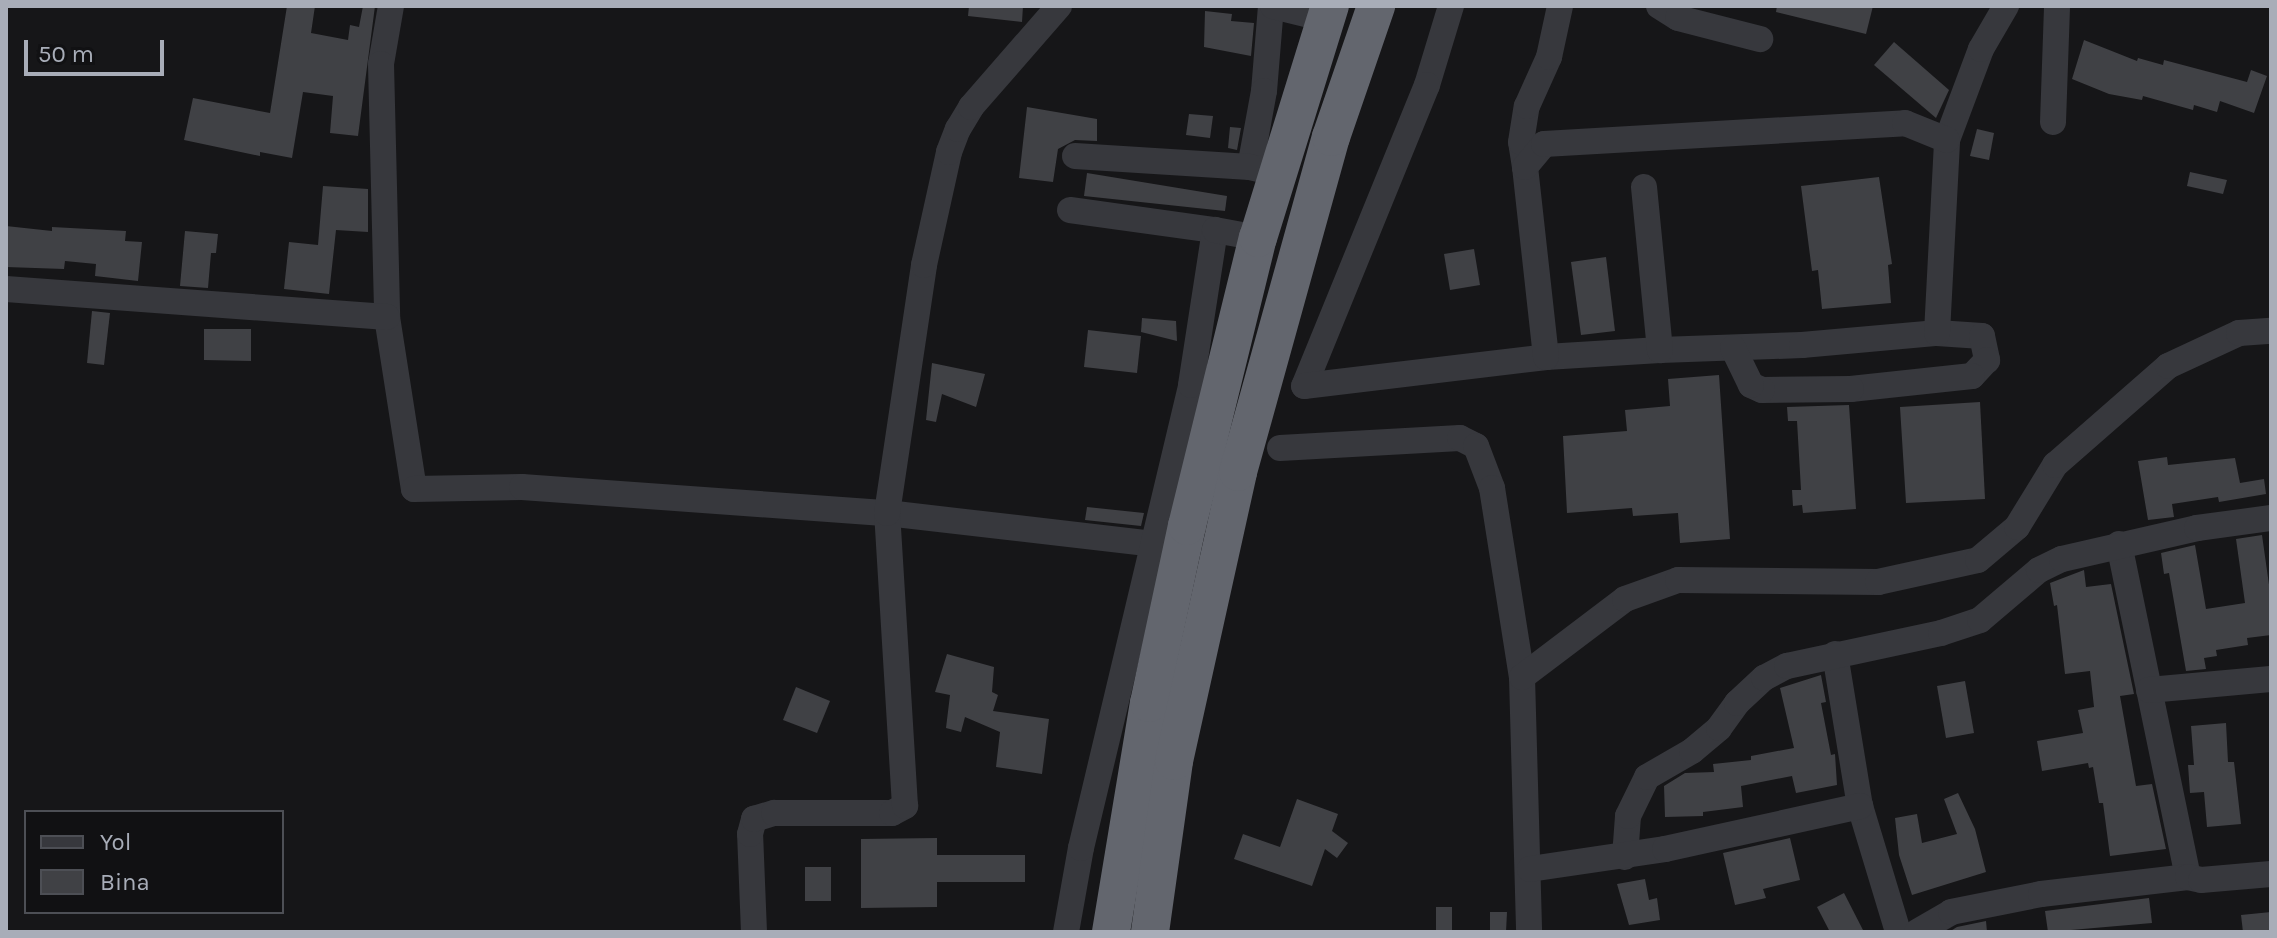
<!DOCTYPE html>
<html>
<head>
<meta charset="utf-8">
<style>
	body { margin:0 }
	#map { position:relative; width:2277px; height:938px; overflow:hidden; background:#161618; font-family:Karla,sans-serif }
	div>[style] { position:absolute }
	.building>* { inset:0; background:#404145 }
	.minor>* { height:26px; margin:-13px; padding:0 13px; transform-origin:13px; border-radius:13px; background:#37383d }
	.highway>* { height:38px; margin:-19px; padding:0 19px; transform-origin:19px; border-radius:19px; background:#63666e }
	span { translate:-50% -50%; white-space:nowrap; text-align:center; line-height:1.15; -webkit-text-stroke:6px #111113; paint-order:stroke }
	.frame { position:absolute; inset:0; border:8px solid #a8adb8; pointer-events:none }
	.legend { position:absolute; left:24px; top:810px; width:260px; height:104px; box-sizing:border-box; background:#111113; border:2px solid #4d4f55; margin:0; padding:10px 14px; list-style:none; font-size:24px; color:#a8adb8 }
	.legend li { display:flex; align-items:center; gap:16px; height:40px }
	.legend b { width:40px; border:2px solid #4d4f55 }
	.scale { position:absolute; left:24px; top:40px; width:140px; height:36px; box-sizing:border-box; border:4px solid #a8adb8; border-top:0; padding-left:10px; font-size:24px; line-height:28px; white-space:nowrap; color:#a8adb8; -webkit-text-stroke:6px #111113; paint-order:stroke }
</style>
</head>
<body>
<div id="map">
	<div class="building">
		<div style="clip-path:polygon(287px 6px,315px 6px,311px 33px,348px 40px,350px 25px,359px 27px,363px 6px,375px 6px,358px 136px,330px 133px,333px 96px,303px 92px,292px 158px,260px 152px,260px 156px,184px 140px,193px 98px,270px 113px)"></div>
		<div style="clip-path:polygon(969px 6px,1023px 6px,1022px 22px,968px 16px)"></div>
		<div style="clip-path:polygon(1777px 6px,1873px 6px,1866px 34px,1776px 12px)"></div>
		<div style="clip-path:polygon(1205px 11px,1232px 14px,1231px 21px,1254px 23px,1251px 56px,1204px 47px)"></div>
		<div style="clip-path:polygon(2084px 40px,2137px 61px,2138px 58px,2163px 65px,2164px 60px,2247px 82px,2251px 70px,2267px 76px,2254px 113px,2220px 101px,2217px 112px,2194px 105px,2193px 110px,2143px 96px,2142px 100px,2109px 94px,2072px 79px)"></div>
		<div style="clip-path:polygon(1894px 42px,1949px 90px,1936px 118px,1874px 65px)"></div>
		<div style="clip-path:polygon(1027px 107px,1097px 119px,1097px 141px,1075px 140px,1058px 149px,1053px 182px,1019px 178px)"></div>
		<div style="clip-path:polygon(1189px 114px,1213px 116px,1210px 138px,1186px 135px)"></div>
		<div style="clip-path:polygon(1230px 127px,1241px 128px,1237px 150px,1228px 148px)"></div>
		<div style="clip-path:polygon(1977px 129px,1994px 133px,1989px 160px,1970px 156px)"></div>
		<div style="clip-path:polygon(2190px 172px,2227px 180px,2223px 194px,2187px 186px)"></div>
		<div style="clip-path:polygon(1087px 173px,1227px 196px,1225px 211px,1084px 196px)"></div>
		<div style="clip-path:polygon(1879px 177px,1892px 264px,1888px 265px,1891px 303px,1822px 309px,1818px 270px,1812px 271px,1801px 186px)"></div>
		<div style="clip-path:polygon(323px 186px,368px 189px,368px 232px,336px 230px,329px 294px,284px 289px,289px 242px,318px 245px)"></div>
		<div style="clip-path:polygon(6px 226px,52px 231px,52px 227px,126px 231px,125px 241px,142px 242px,138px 281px,95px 276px,96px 264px,65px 261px,64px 269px,6px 267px)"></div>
		<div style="clip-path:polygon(185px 231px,218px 234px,216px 253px,211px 253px,208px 288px,180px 286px)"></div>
		<div style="clip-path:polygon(1474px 249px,1480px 285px,1450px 290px,1444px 254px)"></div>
		<div style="clip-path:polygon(1606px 257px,1615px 331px,1581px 335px,1571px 262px)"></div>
		<div style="clip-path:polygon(92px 311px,110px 313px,104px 365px,87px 363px)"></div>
		<div style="clip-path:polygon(1142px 318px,1176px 321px,1177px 341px,1141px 332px)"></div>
		<div style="clip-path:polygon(204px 329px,251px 329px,251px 361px,204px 360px)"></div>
		<div style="clip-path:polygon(1088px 330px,1141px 336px,1137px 373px,1084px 367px)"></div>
		<div style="clip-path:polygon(932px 363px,985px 374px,976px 407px,942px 394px,936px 422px,926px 420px)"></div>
		<div style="clip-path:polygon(1719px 375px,1730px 539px,1680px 543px,1678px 513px,1633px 516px,1632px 508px,1567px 513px,1563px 436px,1627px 431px,1625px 410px,1670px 406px,1668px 379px)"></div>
		<div style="clip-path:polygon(1980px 402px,1985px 499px,1906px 503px,1900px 407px)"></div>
		<div style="clip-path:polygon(1849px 405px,1856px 509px,1803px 513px,1802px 505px,1793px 506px,1792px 490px,1801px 490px,1797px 421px,1788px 421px,1787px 407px)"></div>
		<div style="clip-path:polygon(2167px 457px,2168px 465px,2235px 458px,2240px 483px,2264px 479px,2266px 494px,2219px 502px,2218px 497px,2172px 504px,2174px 517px,2148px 520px,2138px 461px)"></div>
		<div style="clip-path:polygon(1087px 507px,1144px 513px,1141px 526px,1085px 520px)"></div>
		<div style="clip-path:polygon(2262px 535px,2271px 599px,2271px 635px,2247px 638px,2248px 645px,2216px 650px,2217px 656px,2204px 658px,2206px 669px,2186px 671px,2169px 573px,2164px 574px,2161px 553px,2195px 545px,2206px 609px,2245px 603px,2236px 539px)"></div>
		<div style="clip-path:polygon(2084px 570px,2086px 587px,2111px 584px,2134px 694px,2120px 696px,2136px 786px,2152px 784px,2166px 849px,2110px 856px,2103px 803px,2099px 803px,2093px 767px,2089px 768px,2088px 763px,2042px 771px,2037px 741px,2083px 733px,2078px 710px,2094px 707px,2090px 671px,2065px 674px,2057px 605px,2054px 606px,2050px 583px)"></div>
		<div style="clip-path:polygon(947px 654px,994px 667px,992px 692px,998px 695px,993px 711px,1049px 719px,1042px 774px,996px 767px,1000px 732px,965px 717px,961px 732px,946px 728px,950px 695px,935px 692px)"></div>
		<div style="clip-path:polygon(1821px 675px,1826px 702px,1821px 703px,1831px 755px,1835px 754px,1837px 785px,1796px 793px,1792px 776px,1741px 786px,1743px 807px,1703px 812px,1703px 816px,1665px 817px,1664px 786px,1685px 773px,1714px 772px,1713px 764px,1751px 760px,1751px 756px,1794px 748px,1780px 688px)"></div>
		<div style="clip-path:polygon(1965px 681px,1974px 733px,1946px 738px,1937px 686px)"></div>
		<div style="clip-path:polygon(796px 687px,830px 701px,817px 733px,783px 720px)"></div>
		<div style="clip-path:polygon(2226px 723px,2228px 762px,2234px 762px,2241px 824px,2207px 827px,2204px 792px,2190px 793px,2188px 765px,2194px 765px,2191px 726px)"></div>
		<div style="clip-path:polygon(1958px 793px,1975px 829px,1986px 872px,1912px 895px,1899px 855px,1895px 818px,1917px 814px,1922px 843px,1957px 834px,1944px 799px)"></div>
		<div style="clip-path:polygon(1297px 799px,1338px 814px,1332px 831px,1348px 843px,1337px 858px,1325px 849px,1312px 886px,1234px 859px,1243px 834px,1280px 847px)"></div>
		<div style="clip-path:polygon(937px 838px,937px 855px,1025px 855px,1025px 882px,937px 882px,937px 907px,861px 908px,861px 839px)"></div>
		<div style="clip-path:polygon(1790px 838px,1800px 880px,1763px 889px,1766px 898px,1735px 905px,1723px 853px)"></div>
		<div style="clip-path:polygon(805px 867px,831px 867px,831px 901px,805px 901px)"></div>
		<div style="clip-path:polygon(1645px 879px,1649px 900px,1657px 898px,1660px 920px,1629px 925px,1617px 884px)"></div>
		<div style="clip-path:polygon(1844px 893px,1864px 932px,1830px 932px,1817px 907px)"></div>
		<div style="clip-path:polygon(2149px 898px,2152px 923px,2048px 932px,2045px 911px)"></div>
		<div style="clip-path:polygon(1436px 907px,1452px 907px,1452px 932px,1436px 932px)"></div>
		<div style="clip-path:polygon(1490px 912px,1507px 912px,1506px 932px,1490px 932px)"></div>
		<div style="clip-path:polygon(2271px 912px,2271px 932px,2243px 932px,2241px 915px)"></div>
		<div style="clip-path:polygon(1986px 921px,1987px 932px,1949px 932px,1957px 927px)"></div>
	</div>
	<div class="minor">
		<div style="left:391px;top:6px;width:59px;rotate:99.8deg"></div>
		<div style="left:381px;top:64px;width:253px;rotate:88.6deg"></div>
		<div style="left:387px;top:317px;width:174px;rotate:81.1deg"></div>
		<div style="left:414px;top:489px;width:108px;rotate:-1.1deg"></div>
		<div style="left:522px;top:487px;width:366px;rotate:4.1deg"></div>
		<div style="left:887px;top:513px;width:268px;rotate:6.6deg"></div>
		<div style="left:1271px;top:6px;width:85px;rotate:94.7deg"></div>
		<div style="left:1264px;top:91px;width:77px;rotate:100.4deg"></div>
		<div style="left:1250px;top:167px;width:28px;rotate:13deg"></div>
		<div style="left:1273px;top:6px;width:55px;rotate:13.8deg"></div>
		<div style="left:1451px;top:6px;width:83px;rotate:106.9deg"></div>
		<div style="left:1427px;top:85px;width:325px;rotate:112.2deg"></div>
		<div style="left:1304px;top:386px;width:244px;rotate:-6.8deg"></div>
		<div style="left:1546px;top:357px;width:114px;rotate:-3.5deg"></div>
		<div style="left:1660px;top:350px;width:142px;rotate:-2deg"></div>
		<div style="left:1802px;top:345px;width:136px;rotate:-5.1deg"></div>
		<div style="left:1937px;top:333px;width:45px;rotate:3.8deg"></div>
		<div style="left:1982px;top:336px;width:25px;rotate:78deg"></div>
		<div style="left:1987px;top:360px;width:22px;rotate:133deg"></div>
		<div style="left:1972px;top:376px;width:122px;rotate:173.9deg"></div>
		<div style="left:1851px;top:389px;width:89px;rotate:179.4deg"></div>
		<div style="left:1762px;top:390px;width:12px;rotate:-156deg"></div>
		<div style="left:1751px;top:385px;width:41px;rotate:-115.9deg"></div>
		<div style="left:1659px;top:6px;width:22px;rotate:32deg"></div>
		<div style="left:1678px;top:18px;width:85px;rotate:14.4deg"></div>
		<div style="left:2053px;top:122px;width:116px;rotate:-88deg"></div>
		<div style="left:1075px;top:156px;width:175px;rotate:3.6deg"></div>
		<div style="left:1525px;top:167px;width:25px;rotate:-99deg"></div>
		<div style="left:1521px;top:142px;width:36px;rotate:-81deg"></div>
		<div style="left:1527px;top:106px;width:54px;rotate:-65.8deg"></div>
		<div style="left:1549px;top:57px;width:52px;rotate:-77.8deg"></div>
		<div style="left:1644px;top:187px;width:164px;rotate:84.4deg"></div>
		<div style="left:1070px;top:210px;width:146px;rotate:7.9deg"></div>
		<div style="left:6px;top:289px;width:382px;rotate:4.2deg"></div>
		<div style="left:1937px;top:333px;width:193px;rotate:-87deg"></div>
		<div style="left:1947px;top:140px;width:97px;rotate:-69.5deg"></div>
		<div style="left:1981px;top:49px;width:50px;rotate:-59.8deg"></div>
		<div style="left:1546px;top:357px;width:191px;rotate:-96.3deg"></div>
		<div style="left:1525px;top:167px;width:30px;rotate:-50deg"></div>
		<div style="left:1544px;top:144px;width:362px;rotate:-3.3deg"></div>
		<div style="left:1905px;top:123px;width:45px;rotate:22deg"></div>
		<div style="left:1280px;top:448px;width:180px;rotate:-3.2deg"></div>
		<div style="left:1460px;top:438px;width:18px;rotate:27deg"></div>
		<div style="left:1476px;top:446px;width:45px;rotate:69.1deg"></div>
		<div style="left:1492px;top:488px;width:191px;rotate:81deg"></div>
		<div style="left:1522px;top:677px;width:255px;rotate:88.4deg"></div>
		<div style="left:2119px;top:544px;width:340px;rotate:78.3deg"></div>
		<div style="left:1835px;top:654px;width:154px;rotate:80.7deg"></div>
		<div style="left:1860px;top:806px;width:132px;rotate:73.2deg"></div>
		<div style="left:1522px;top:677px;width:129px;rotate:-37.1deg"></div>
		<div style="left:1625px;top:599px;width:56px;rotate:-19.7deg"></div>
		<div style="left:1678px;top:580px;width:200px;rotate:0.6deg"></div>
		<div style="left:1878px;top:582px;width:102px;rotate:-12.4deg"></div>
		<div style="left:1978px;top:560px;width:51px;rotate:-40.2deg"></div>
		<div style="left:2017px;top:527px;width:73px;rotate:-58.5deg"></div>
		<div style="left:2055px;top:465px;width:150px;rotate:-41.2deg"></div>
		<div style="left:2168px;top:366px;width:78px;rotate:-24.9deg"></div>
		<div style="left:2239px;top:333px;width:32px;rotate:-4deg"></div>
		<div style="left:2149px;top:690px;width:122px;rotate:-5.2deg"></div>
		<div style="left:1625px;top:857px;width:41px;rotate:-85.8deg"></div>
		<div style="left:1628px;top:816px;width:43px;rotate:-64deg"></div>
		<div style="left:1647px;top:777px;width:52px;rotate:-30deg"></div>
		<div style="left:1692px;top:751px;width:35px;rotate:-40deg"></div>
		<div style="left:1719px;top:728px;width:31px;rotate:-54deg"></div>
		<div style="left:1737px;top:703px;width:37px;rotate:-43deg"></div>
		<div style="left:1764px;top:678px;width:26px;rotate:-28deg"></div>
		<div style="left:1787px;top:666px;width:157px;rotate:-12.1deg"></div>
		<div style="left:1941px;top:633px;width:41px;rotate:-18.4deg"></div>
		<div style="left:1980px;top:620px;width:77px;rotate:-40.3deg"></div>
		<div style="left:2039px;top:570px;width:25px;rotate:-26deg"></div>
		<div style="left:2062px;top:559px;width:139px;rotate:-12.9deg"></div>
		<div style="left:2197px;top:528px;width:75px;rotate:-7.7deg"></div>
		<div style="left:1530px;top:869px;width:136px;rotate:-8.4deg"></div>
		<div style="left:1665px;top:849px;width:200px;rotate:-12.4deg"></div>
		<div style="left:754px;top:932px;width:98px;rotate:-92.3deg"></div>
		<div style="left:750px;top:834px;width:16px;rotate:-75deg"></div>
		<div style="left:754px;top:819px;width:21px;rotate:-17deg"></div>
		<div style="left:774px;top:813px;width:118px"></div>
		<div style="left:892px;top:813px;width:15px;rotate:-28deg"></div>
		<div style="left:905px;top:806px;width:294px;rotate:-93.5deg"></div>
		<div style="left:887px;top:513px;width:251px;rotate:-81.5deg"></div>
		<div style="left:924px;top:265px;width:116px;rotate:-77.5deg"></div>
		<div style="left:949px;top:152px;width:25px;rotate:-69deg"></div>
		<div style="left:958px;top:129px;width:26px;rotate:-59deg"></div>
		<div style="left:971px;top:107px;width:134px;rotate:-48.9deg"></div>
		<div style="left:1066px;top:932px;width:85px;rotate:-79.9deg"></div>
		<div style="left:1081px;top:848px;width:476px;rotate:-76.6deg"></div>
		<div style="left:1191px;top:385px;width:157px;rotate:-81.2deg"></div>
		<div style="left:1215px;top:230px;width:44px;rotate:10.5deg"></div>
		<div style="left:1917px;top:932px;width:39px;rotate:-30deg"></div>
		<div style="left:1951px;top:912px;width:92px;rotate:-11.3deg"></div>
		<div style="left:2041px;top:894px;width:148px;rotate:-6.6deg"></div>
		<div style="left:2188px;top:877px;width:13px;rotate:13deg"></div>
		<div style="left:2201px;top:880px;width:70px;rotate:-4.9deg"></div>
	</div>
	<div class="highway">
		<div style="left:1111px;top:932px;width:232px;rotate:-80.6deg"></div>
		<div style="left:1149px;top:703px;width:181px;rotate:-77.9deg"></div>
		<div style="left:1187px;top:526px;width:297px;rotate:-76.2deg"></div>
		<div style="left:1258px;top:238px;width:243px;rotate:-72.8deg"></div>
		<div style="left:1150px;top:932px;width:173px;rotate:-82deg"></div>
		<div style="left:1174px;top:761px;width:296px;rotate:-77.5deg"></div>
		<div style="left:1238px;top:472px;width:348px;rotate:-74.5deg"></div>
		<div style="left:1331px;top:137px;width:139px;rotate:-71deg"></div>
	</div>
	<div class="frame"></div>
	<ul class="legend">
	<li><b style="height:10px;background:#37383d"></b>Yol</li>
	<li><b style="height:22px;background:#404145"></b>Bina</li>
	</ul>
	<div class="scale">50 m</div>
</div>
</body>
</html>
